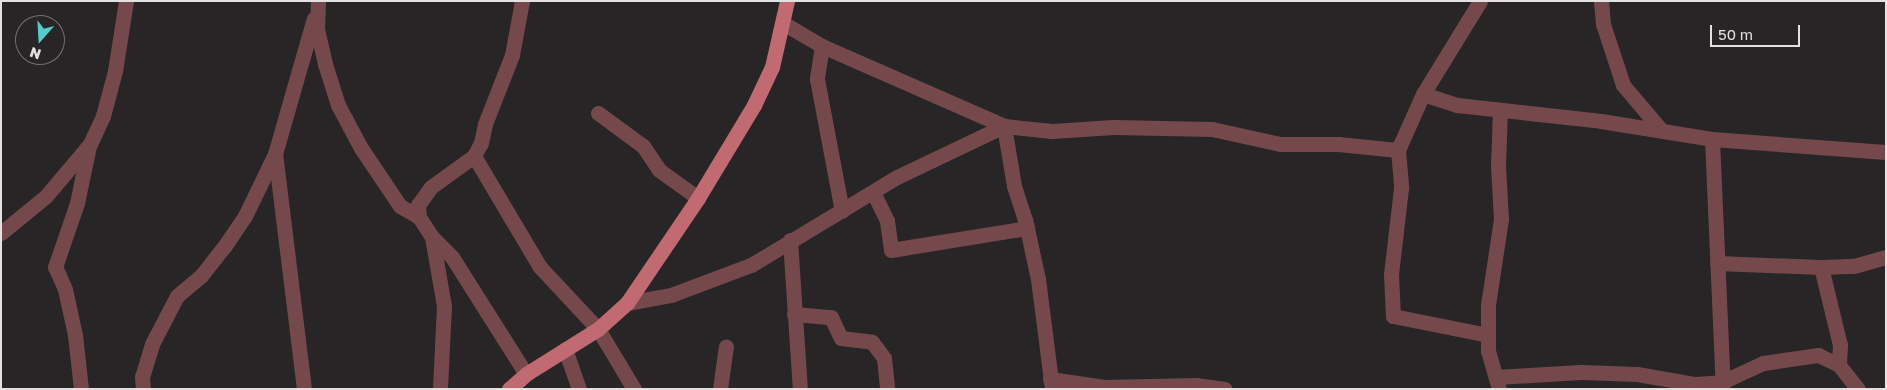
<!DOCTYPE html>
<html>
<head>
<meta charset="utf-8">
<style>
	body { margin:0 }
	#map { position:relative; width:1887px; height:390px; overflow:hidden; background:#272525; font-family:"Golos Text",sans-serif }
	div>[style] { position:absolute }
	.minor>* { height:15px; margin:-7.5px; padding:0 7.5px; transform-origin:7.5px; border-radius:7.5px; background:#75494c }
	.major>* { height:15px; margin:-7.5px; padding:0 7.5px; transform-origin:7.5px; border-radius:7.5px; background:#c26a72 }
	span { translate:-50% -50%; white-space:nowrap; text-align:center; line-height:1.15; -webkit-text-stroke:4px #272525; paint-order:stroke }
	.frame { position:absolute; inset:0; border:2px solid #e3e1e1; pointer-events:none }
	.north { position:absolute; left:15px; top:15px; width:50px; height:50px; box-sizing:border-box; background:#272525; border:1px solid #727070; border-radius:50%; rotate:199deg; font-size:14px; font-weight:700; line-height:20px; text-align:center; color:#e3e1e1 }
	.north::after { content:''; display:block; margin:auto; width:18px; height:22px; background:#52cdcd; clip-path:polygon(50% 0,100% 100%,50% 72%,0 100%) }
	.scale { position:absolute; left:1710px; top:25px; width:90px; height:22px; box-sizing:border-box; border:2px solid #e3e1e1; border-top:0; padding-left:6px; font-size:15px; line-height:18px; white-space:nowrap; color:#e3e1e1; -webkit-text-stroke:4px #272525; paint-order:stroke }
</style>
</head>
<body>
<div id="map">
	<div class="minor">
		<div style="left:318px;top:1px;width:28px;rotate:92deg"></div>
		<div style="left:317px;top:29px;width:36px;rotate:77deg"></div>
		<div style="left:325px;top:64px;width:43px;rotate:72.4deg"></div>
		<div style="left:338px;top:105px;width:49px;rotate:61.9deg"></div>
		<div style="left:361px;top:148px;width:70px;rotate:56.1deg"></div>
		<div style="left:400px;top:206px;width:22px;rotate:30deg"></div>
		<div style="left:419px;top:217px;width:24px;rotate:57deg"></div>
		<div style="left:432px;top:237px;width:28px;rotate:45deg"></div>
		<div style="left:452px;top:257px;width:138px;rotate:57.7deg"></div>
		<div style="left:1480px;top:1px;width:109px;rotate:121.5deg"></div>
		<div style="left:1423px;top:94px;width:61px;rotate:114.1deg"></div>
		<div style="left:1398px;top:150px;width:38px;rotate:85deg"></div>
		<div style="left:1401px;top:188px;width:87px;rotate:96.6deg"></div>
		<div style="left:1391px;top:274px;width:42px;rotate:87.3deg"></div>
		<div style="left:1393px;top:316px;width:97px;rotate:11.3deg"></div>
		<div style="left:1601px;top:1px;width:23px;rotate:85deg"></div>
		<div style="left:1603px;top:24px;width:64px;rotate:71.8deg"></div>
		<div style="left:1623px;top:85px;width:60px;rotate:49.7deg"></div>
		<div style="left:783px;top:23px;width:45px;rotate:30.5deg"></div>
		<div style="left:822px;top:46px;width:199px;rotate:23.7deg"></div>
		<div style="left:1004px;top:126px;width:48px;rotate:5.9deg"></div>
		<div style="left:1052px;top:131px;width:61px;rotate:-3.8deg"></div>
		<div style="left:1113px;top:127px;width:99px;rotate:1.2deg"></div>
		<div style="left:1212px;top:129px;width:70px;rotate:12.4deg"></div>
		<div style="left:1280px;top:144px;width:58px"></div>
		<div style="left:1338px;top:144px;width:60px;rotate:5.7deg"></div>
		<div style="left:822px;top:46px;width:33px;rotate:99deg"></div>
		<div style="left:817px;top:79px;width:134px;rotate:79.3deg"></div>
		<div style="left:1423px;top:94px;width:36px;rotate:18deg"></div>
		<div style="left:1457px;top:105px;width:145px;rotate:6.3deg"></div>
		<div style="left:1601px;top:121px;width:112px;rotate:9.2deg"></div>
		<div style="left:1712px;top:139px;width:174px;rotate:4.3deg"></div>
		<div style="left:598px;top:113px;width:56px;rotate:36.3deg"></div>
		<div style="left:643px;top:146px;width:29px;rotate:56deg"></div>
		<div style="left:659px;top:170px;width:48px;rotate:35.7deg"></div>
		<div style="left:1712px;top:139px;width:250px;rotate:87.5deg"></div>
		<div style="left:474px;top:156px;width:129px;rotate:59.3deg"></div>
		<div style="left:540px;top:267px;width:85px;rotate:46.9deg"></div>
		<div style="left:598px;top:329px;width:70px;rotate:59deg"></div>
		<div style="left:873px;top:192px;width:32px;rotate:64deg"></div>
		<div style="left:887px;top:221px;width:29px;rotate:82deg"></div>
		<div style="left:891px;top:250px;width:138px;rotate:-9.2deg"></div>
		<div style="left:419px;top:217px;width:12px;rotate:-95deg"></div>
		<div style="left:418px;top:205px;width:22px;rotate:-54deg"></div>
		<div style="left:431px;top:187px;width:53px;rotate:-35.8deg"></div>
		<div style="left:474px;top:156px;width:15px;rotate:-62deg"></div>
		<div style="left:481px;top:143px;width:19px;rotate:-78deg"></div>
		<div style="left:485px;top:124px;width:74px;rotate:-68.6deg"></div>
		<div style="left:512px;top:55px;width:55px;rotate:-79.5deg"></div>
		<div style="left:1px;top:233px;width:58px;rotate:-39.4deg"></div>
		<div style="left:46px;top:196px;width:68px;rotate:-49.8deg"></div>
		<div style="left:90px;top:144px;width:31px;rotate:-65deg"></div>
		<div style="left:103px;top:116px;width:47px;rotate:-75.1deg"></div>
		<div style="left:115px;top:71px;width:71px;rotate:-81.1deg"></div>
		<div style="left:432px;top:237px;width:70px;rotate:80.1deg"></div>
		<div style="left:444px;top:306px;width:83px;rotate:92.8deg"></div>
		<div style="left:790px;top:240px;width:149px;rotate:86.2deg"></div>
		<div style="left:1717px;top:263px;width:104px;rotate:2.2deg"></div>
		<div style="left:1821px;top:267px;width:33px;rotate:-2deg"></div>
		<div style="left:1854px;top:266px;width:33px;rotate:-16deg"></div>
		<div style="left:1821px;top:267px;width:80px;rotate:76.3deg"></div>
		<div style="left:1840px;top:345px;width:20px;rotate:93deg"></div>
		<div style="left:627px;top:303px;width:45px;rotate:-10.3deg"></div>
		<div style="left:671px;top:295px;width:85px;rotate:-20.6deg"></div>
		<div style="left:751px;top:265px;width:170px;rotate:-31.1deg"></div>
		<div style="left:897px;top:177px;width:119px;rotate:-25.5deg"></div>
		<div style="left:1004px;top:126px;width:61px;rotate:80.5deg"></div>
		<div style="left:1014px;top:186px;width:35px;rotate:72deg"></div>
		<div style="left:1025px;top:219px;width:61px;rotate:77.8deg"></div>
		<div style="left:1038px;top:279px;width:111px;rotate:82.7deg"></div>
		<div style="left:794px;top:314px;width:37px;rotate:5deg"></div>
		<div style="left:831px;top:317px;width:23px;rotate:65deg"></div>
		<div style="left:841px;top:338px;width:31px;rotate:7deg"></div>
		<div style="left:872px;top:342px;width:20px;rotate:53deg"></div>
		<div style="left:884px;top:358px;width:31px;rotate:84deg"></div>
		<div style="left:565px;top:349px;width:42px;rotate:70.7deg"></div>
		<div style="left:1496px;top:377px;width:85px;rotate:-3.4deg"></div>
		<div style="left:1581px;top:372px;width:56px;rotate:2deg"></div>
		<div style="left:1637px;top:374px;width:59px;rotate:9.8deg"></div>
		<div style="left:1695px;top:384px;width:27px;rotate:-4deg"></div>
		<div style="left:1722px;top:382px;width:45px;rotate:-24.9deg"></div>
		<div style="left:1763px;top:363px;width:56px;rotate:-8.3deg"></div>
		<div style="left:1818px;top:355px;width:23px;rotate:25deg"></div>
		<div style="left:1839px;top:365px;width:31px;rotate:52deg"></div>
		<div style="left:1050px;top:379px;width:55px;rotate:8.4deg"></div>
		<div style="left:1104px;top:387px;width:92px;rotate:-1.2deg"></div>
		<div style="left:1196px;top:385px;width:29px;rotate:8deg"></div>
		<div style="left:81px;top:389px;width:54px;rotate:-96.3deg"></div>
		<div style="left:75px;top:335px;width:47px;rotate:-102.3deg"></div>
		<div style="left:65px;top:289px;width:24px;rotate:-114deg"></div>
		<div style="left:55px;top:267px;width:68px;rotate:-71deg"></div>
		<div style="left:77px;top:203px;width:58px;rotate:-78.1deg"></div>
		<div style="left:143px;top:389px;width:12px;rotate:-95deg"></div>
		<div style="left:142px;top:377px;width:34px;rotate:-73deg"></div>
		<div style="left:152px;top:344px;width:54px;rotate:-62.5deg"></div>
		<div style="left:177px;top:296px;width:31px;rotate:-40deg"></div>
		<div style="left:201px;top:276px;width:37px;rotate:-52deg"></div>
		<div style="left:224px;top:247px;width:37px;rotate:-56deg"></div>
		<div style="left:245px;top:216px;width:69px;rotate:-64.2deg"></div>
		<div style="left:304px;top:389px;width:237px;rotate:-97deg"></div>
		<div style="left:275px;top:154px;width:141px;rotate:-74deg"></div>
		<div style="left:720px;top:389px;width:43px;rotate:-82.1deg"></div>
		<div style="left:1499px;top:389px;width:40px;rotate:-106deg"></div>
		<div style="left:1488px;top:351px;width:46px;rotate:-90deg"></div>
		<div style="left:1488px;top:305px;width:87px;rotate:-81.4deg"></div>
		<div style="left:1501px;top:219px;width:53px;rotate:-93.2deg"></div>
		<div style="left:1498px;top:166px;width:56px;rotate:-88deg"></div>
	</div>
	<div class="major">
		<div style="left:509px;top:389px;width:23px;rotate:-41deg"></div>
		<div style="left:526px;top:374px;width:85px;rotate:-32deg"></div>
		<div style="left:598px;top:329px;width:39px;rotate:-42deg"></div>
		<div style="left:627px;top:303px;width:127px;rotate:-55.9deg"></div>
		<div style="left:698px;top:198px;width:109px;rotate:-58.9deg"></div>
		<div style="left:754px;top:105px;width:42px;rotate:-64.7deg"></div>
		<div style="left:772px;top:67px;width:68px;rotate:-77.2deg"></div>
	</div>
	<div class="frame"></div>
	<div class="north">N</div>
	<div class="scale">50 m</div>
</div>
</body>
</html>
